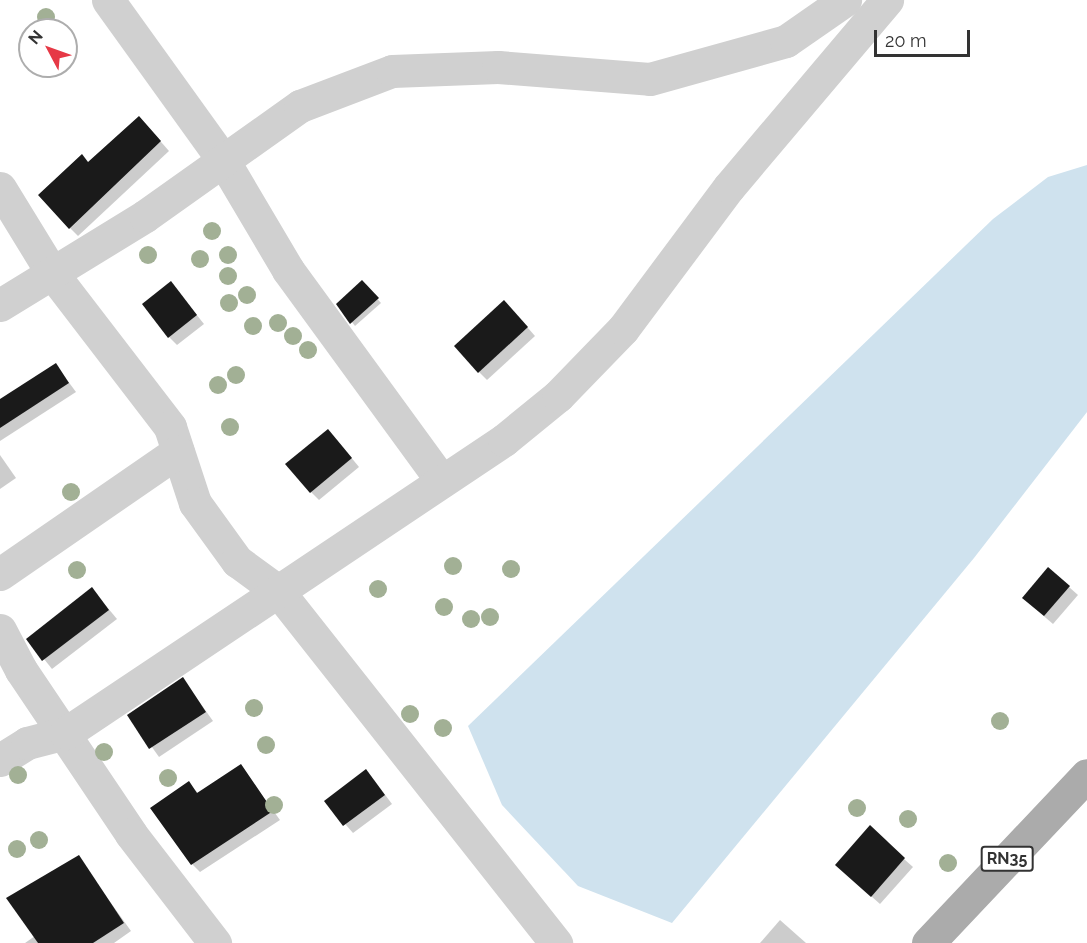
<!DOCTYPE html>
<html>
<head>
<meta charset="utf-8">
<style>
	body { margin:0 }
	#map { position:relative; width:1087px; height:943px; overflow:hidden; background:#fff; font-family:Raleway,sans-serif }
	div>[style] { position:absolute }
	.water>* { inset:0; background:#cfe2ee }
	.shadow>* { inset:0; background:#0003 }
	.building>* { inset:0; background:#1a1a1a }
	.street>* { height:33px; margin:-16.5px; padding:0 16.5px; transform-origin:16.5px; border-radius:16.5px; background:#d0d0d0 }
	.primary>* { height:33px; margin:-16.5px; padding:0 16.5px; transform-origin:16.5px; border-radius:16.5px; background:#ababab }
	.trees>* { width:18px; height:18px; margin:-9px; border-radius:50%; background:#a2b095 }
	span { translate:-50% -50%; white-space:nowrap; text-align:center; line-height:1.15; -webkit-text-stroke:6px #fff; paint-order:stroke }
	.shield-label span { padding:2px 4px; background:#fff; border:2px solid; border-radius:4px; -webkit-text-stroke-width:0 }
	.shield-label { font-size:16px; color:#333; font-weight:700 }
	.north { position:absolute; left:18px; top:18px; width:60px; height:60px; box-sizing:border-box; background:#fff; border:2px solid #adadad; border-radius:50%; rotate:311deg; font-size:16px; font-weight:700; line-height:24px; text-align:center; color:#333 }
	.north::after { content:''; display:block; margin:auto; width:21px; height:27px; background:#e63946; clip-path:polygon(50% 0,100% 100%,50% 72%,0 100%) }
	.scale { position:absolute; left:874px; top:30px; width:96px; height:27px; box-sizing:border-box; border:3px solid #333; border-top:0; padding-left:8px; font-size:18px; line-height:21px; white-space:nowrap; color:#333; -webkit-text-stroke:4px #fff; paint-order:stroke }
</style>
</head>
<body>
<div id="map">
	<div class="water">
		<div style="clip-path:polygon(1087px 165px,1087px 412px,974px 558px,672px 923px,578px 886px,502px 805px,468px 726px,993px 219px,1048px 177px)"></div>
	</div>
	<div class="shadow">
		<div style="clip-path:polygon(147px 126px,169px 151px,78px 236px,70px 228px,89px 163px)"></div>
		<div style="clip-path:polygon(362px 282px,381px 303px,355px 326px,338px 304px)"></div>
		<div style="clip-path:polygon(171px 283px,204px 324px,177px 345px,169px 337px)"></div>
		<div style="clip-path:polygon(513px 311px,535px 336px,487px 380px,479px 372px)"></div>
		<div style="clip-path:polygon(56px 365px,76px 392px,0 441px,0 401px)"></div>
		<div style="clip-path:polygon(336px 439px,359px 467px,319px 500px,311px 492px)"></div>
		<div style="clip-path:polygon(0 455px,16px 478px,0 489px)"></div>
		<div style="clip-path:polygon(1069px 587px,1078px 595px,1053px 624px,1032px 606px)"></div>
		<div style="clip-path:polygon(92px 589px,117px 619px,52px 669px,28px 639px)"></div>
		<div style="clip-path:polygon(183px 679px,213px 721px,159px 757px,129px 715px)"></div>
		<div style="clip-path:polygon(241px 766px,280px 820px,200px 872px,192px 864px,188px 783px,199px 794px)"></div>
		<div style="clip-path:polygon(374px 780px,392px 804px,353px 833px,326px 802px)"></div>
		<div style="clip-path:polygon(78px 857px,131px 931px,114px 943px,25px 943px,35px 936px)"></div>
		<div style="clip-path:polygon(904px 859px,913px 867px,880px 904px,845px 873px)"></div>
		<div style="clip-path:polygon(780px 920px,806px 943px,760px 943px)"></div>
	</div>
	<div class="building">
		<div style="clip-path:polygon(139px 116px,161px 141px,69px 229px,38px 195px,82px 154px,88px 162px)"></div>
		<div style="clip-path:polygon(362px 280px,379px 298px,350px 324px,336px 304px)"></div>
		<div style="clip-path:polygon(171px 281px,197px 315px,168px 338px,142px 304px)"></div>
		<div style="clip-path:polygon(504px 300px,528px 327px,478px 373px,454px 346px)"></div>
		<div style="clip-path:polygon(56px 363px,69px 383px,0 428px,0 399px)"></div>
		<div style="clip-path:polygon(328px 429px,352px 458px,310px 493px,285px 464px)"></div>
		<div style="clip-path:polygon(1048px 567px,1070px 586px,1044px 616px,1022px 598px)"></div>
		<div style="clip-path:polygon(92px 587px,109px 610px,42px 661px,26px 639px)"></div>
		<div style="clip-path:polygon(183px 677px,206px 712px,149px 749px,127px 715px)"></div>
		<div style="clip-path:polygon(241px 764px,273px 811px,191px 865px,150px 808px,189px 781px,197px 793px)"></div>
		<div style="clip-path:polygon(366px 769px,385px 795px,343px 826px,324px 801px)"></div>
		<div style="clip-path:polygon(870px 825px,905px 858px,871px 897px,835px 865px)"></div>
		<div style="clip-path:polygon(79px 855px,124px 923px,93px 943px,38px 943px,6px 898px)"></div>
	</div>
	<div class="street">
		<div style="left:108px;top:0;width:197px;rotate:54.3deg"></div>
		<div style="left:223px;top:160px;width:128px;rotate:59.4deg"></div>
		<div style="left:288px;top:270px;width:261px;rotate:53.9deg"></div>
		<div style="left:0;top:188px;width:100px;rotate:58.5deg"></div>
		<div style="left:52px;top:273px;width:194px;rotate:52.5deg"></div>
		<div style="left:170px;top:427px;width:80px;rotate:71.8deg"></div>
		<div style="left:195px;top:503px;width:72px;rotate:54.1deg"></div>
		<div style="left:237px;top:561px;width:51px;rotate:36.2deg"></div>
		<div style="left:278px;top:591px;width:449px;rotate:51.7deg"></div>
		<div style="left:0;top:305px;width:170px;rotate:-31.5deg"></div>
		<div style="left:145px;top:216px;width:190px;rotate:-35.4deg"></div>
		<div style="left:300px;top:106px;width:98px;rotate:-20.8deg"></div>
		<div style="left:392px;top:71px;width:106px;rotate:-2.2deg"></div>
		<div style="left:498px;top:67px;width:152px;rotate:4.5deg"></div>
		<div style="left:650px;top:79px;width:141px;rotate:-15.6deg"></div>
		<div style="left:786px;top:41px;width:72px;rotate:-34.8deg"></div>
		<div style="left:0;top:574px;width:216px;rotate:-34.6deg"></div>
		<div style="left:0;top:630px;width:45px;rotate:62.3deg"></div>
		<div style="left:21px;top:670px;width:197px;rotate:56.1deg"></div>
		<div style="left:131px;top:834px;width:138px;rotate:52.4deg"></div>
		<div style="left:0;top:760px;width:32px;rotate:-32deg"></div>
		<div style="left:27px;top:743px;width:40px;rotate:-14.4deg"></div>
		<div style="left:66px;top:733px;width:527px;rotate:-33.78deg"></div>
		<div style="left:504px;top:440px;width:70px;rotate:-39.2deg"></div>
		<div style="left:558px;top:396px;width:93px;rotate:-45.9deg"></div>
		<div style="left:623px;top:329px;width:177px;rotate:-53.3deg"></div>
		<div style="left:729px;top:187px;width:245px;rotate:-49.8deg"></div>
	</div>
	<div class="primary">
		<div style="left:928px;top:943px;width:231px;rotate:-46.6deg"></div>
	</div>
	<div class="trees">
		<div style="left:46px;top:17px"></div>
		<div style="left:212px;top:231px"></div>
		<div style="left:148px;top:255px"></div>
		<div style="left:228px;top:255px"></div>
		<div style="left:200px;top:259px"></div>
		<div style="left:228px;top:276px"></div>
		<div style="left:247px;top:295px"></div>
		<div style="left:229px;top:303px"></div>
		<div style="left:278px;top:323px"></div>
		<div style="left:253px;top:326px"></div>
		<div style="left:293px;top:336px"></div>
		<div style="left:308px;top:350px"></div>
		<div style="left:236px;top:375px"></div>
		<div style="left:218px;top:385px"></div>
		<div style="left:230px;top:427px"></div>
		<div style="left:71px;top:492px"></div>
		<div style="left:453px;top:566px"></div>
		<div style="left:511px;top:569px"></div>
		<div style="left:77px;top:570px"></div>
		<div style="left:378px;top:589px"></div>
		<div style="left:444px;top:607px"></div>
		<div style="left:490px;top:617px"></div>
		<div style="left:471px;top:619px"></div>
		<div style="left:254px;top:708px"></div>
		<div style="left:410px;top:714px"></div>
		<div style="left:1000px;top:721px"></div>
		<div style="left:443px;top:728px"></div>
		<div style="left:266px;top:745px"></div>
		<div style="left:104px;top:752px"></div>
		<div style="left:18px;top:775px"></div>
		<div style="left:168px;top:778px"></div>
		<div style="left:274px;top:805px"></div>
		<div style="left:857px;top:808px"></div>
		<div style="left:908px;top:819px"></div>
		<div style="left:39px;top:840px"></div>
		<div style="left:17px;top:849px"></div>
		<div style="left:948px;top:863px"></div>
	</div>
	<div class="shield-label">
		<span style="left:1007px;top:859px">RN35</span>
	</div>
	<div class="north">N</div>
	<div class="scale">20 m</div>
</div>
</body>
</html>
